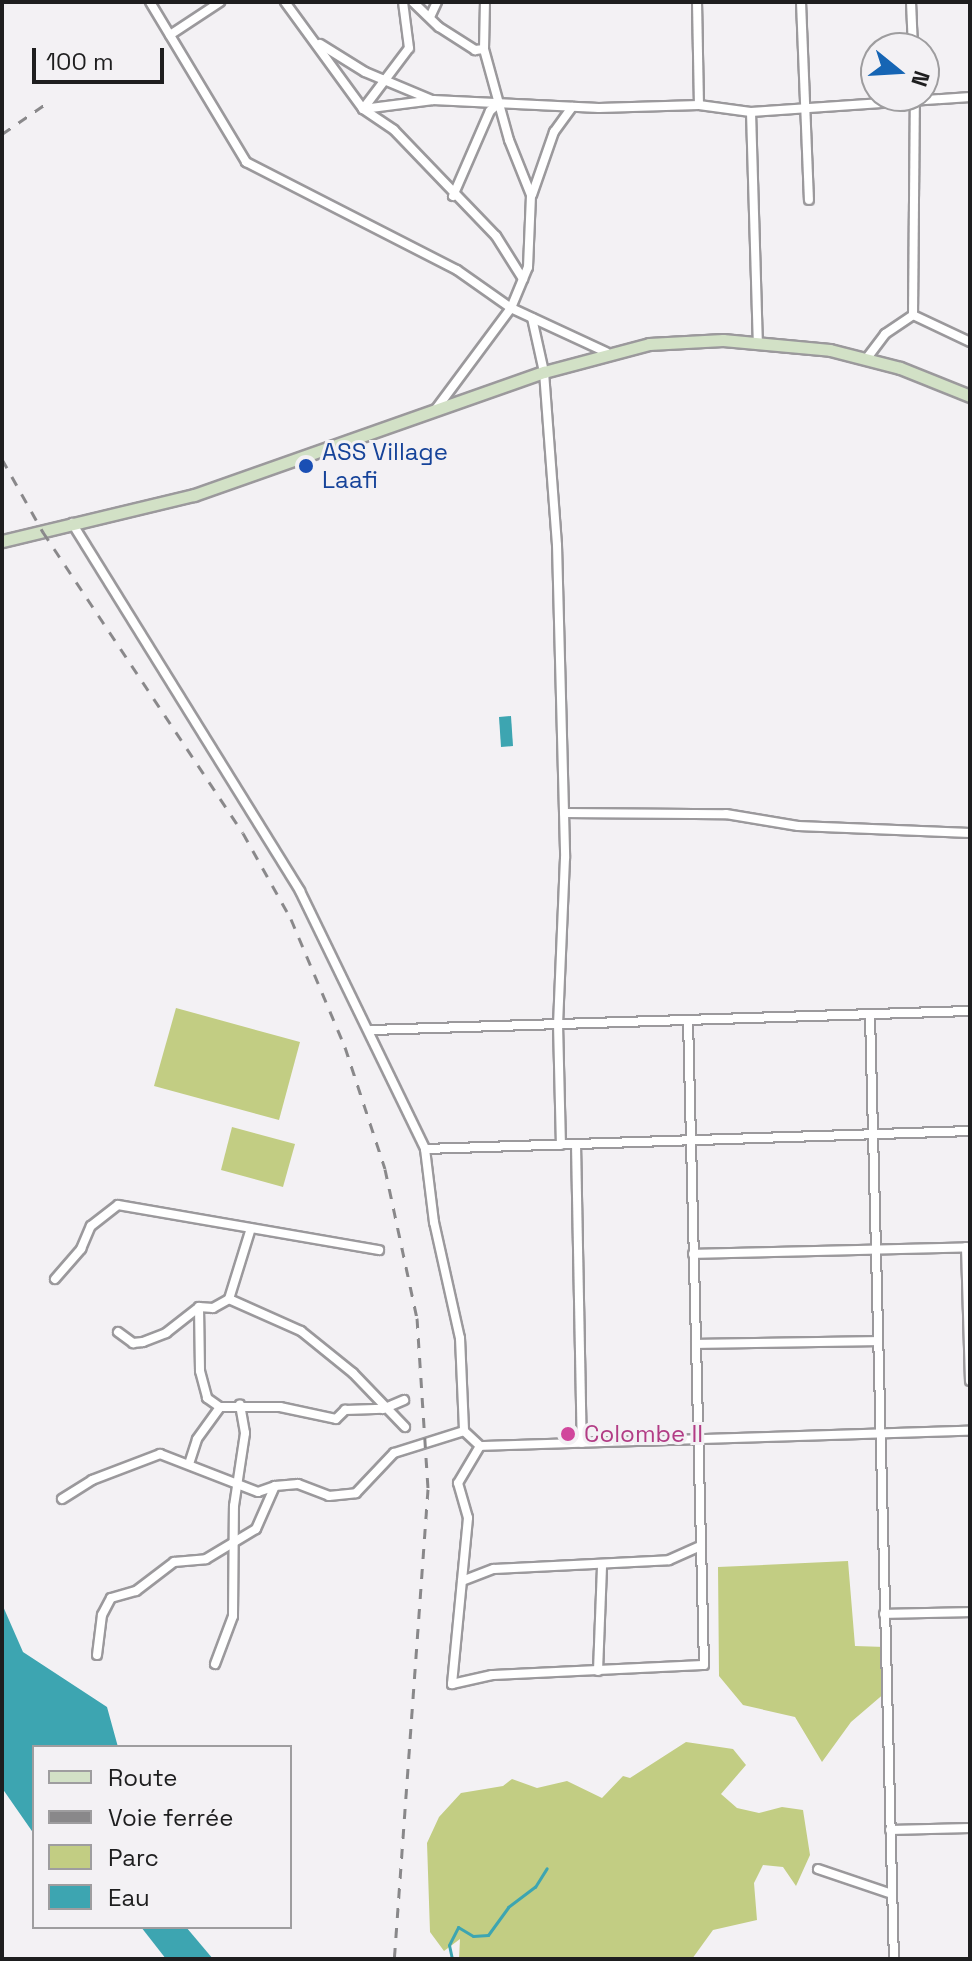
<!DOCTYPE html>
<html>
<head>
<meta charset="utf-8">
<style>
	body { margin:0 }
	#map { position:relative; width:972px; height:1961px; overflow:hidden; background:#f3f1f4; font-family:"Space Grotesk",sans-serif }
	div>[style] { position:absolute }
	.green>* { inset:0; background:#c2cd83 }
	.water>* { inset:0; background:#3da5b1 }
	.stream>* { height:3px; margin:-1.5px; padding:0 1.5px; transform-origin:1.5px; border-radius:1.5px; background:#3da5b1 }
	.roads { filter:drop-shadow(2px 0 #9b999c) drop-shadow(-2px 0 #9b999c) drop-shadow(0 2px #9b999c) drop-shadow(0 -2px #9b999c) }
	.street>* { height:8px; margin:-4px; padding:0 4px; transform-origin:4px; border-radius:4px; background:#fff }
	.secondary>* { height:11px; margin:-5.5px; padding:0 5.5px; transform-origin:5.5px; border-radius:5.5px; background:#d2e1c6 }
	.rail>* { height:3px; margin-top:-1.5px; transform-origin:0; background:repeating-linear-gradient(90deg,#89888a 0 10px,transparent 0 20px) }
	.dots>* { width:22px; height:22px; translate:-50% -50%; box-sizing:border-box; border:4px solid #f3f1f4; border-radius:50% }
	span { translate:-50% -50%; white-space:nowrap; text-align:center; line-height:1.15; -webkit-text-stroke:6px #f3f1f4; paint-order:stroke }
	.transit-label { font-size:24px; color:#164399 }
	.left { translate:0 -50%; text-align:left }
	.hotel-label { font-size:24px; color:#b23c85 }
	.frame { position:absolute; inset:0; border:4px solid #1e1e1f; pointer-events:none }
	.legend { position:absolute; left:32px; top:1745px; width:260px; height:184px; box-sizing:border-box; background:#f3f1f4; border:2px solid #9e9d9f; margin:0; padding:10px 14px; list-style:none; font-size:24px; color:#1e1e1f }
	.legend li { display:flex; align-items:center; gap:16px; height:40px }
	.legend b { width:40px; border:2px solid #9e9d9f }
	.north { position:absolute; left:860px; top:32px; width:80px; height:80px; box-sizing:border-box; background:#f3f1f4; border:2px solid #9e9d9f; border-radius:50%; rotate:108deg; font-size:22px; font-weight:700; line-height:32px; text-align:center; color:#1e1e1f }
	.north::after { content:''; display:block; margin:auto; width:28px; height:36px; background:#1665b4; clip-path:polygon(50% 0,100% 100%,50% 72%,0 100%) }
	.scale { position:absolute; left:32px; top:48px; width:132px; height:36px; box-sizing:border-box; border:4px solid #1e1e1f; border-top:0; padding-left:10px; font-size:24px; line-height:28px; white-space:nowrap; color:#1e1e1f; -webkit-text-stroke:6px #f3f1f4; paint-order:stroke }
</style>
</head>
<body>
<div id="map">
	<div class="green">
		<div style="clip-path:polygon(176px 1008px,300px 1042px,279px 1120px,154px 1086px)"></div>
		<div style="clip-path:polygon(232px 1127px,295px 1144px,283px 1187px,221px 1170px)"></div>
		<div style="clip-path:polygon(848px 1561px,855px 1646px,885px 1647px,886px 1692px,851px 1722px,822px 1762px,795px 1717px,743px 1705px,719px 1676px,718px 1567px)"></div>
		<div style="clip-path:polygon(686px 1742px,733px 1749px,746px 1765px,721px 1794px,737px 1808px,759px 1813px,782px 1807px,803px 1810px,810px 1855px,796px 1886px,783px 1867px,763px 1865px,754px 1883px,757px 1920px,713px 1930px,692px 1959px,459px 1959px,460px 1939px,444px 1951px,430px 1932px,427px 1843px,439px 1817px,461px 1793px,503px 1786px,512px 1779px,537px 1788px,567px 1781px,602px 1798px,623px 1776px,630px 1778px)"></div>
	</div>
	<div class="water">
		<div style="clip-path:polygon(511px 716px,513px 746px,501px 747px,499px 717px)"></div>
		<div style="clip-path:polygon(2px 1604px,23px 1652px,107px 1707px,118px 1747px,34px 1747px,34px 1834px,2px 1788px)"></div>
		<div style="clip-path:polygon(141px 1927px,186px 1927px,213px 1959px,166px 1959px)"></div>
	</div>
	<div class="stream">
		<div style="left:452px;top:1959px;width:14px;rotate:-102deg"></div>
		<div style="left:449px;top:1945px;width:20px;rotate:-63deg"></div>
		<div style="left:458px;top:1927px;width:17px;rotate:31deg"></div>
		<div style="left:473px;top:1936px;width:15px;rotate:-4deg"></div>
		<div style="left:488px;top:1935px;width:34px;rotate:-54deg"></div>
		<div style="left:508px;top:1907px;width:34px;rotate:-37deg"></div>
		<div style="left:535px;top:1887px;width:22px;rotate:-58deg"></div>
	</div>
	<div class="roads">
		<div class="street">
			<div style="left:150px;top:2px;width:187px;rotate:59deg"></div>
			<div style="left:246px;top:162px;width:237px;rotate:27.1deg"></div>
			<div style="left:457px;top:270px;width:66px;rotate:35.1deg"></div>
			<div style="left:511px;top:308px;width:105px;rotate:24.9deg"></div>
			<div style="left:285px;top:2px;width:132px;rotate:53.9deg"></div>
			<div style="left:363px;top:109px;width:37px;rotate:34deg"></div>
			<div style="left:394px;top:130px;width:147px;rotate:46.1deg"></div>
			<div style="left:496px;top:236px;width:51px;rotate:57.9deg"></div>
			<div style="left:413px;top:2px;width:36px;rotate:44deg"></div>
			<div style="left:439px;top:27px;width:43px;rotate:32.6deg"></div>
			<div style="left:475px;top:50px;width:9px;rotate:-6deg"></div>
			<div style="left:697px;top:2px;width:103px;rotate:88.9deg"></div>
			<div style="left:801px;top:2px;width:198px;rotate:87.7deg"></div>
			<div style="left:911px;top:2px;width:46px;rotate:87.5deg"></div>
			<div style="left:430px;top:17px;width:17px;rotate:-65deg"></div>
			<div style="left:170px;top:35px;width:60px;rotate:-33.4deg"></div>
			<div style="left:320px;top:44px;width:53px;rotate:31.9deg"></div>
			<div style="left:365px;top:72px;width:73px;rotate:22.7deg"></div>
			<div style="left:363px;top:109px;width:71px;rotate:-7.3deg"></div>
			<div style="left:433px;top:100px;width:166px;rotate:2.8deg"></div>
			<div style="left:599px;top:108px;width:100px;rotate:-1.7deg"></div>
			<div style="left:699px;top:105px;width:52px;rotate:7.7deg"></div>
			<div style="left:751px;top:112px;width:220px;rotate:-3.9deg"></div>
			<div style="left:363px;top:109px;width:76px;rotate:-53deg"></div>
			<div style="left:409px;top:48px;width:46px;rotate:-97.4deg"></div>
			<div style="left:751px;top:112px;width:231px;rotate:88.3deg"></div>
			<div style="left:532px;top:195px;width:67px;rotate:-70.8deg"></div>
			<div style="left:554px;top:132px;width:31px;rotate:-54deg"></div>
			<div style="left:453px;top:196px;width:93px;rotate:-66.5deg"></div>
			<div style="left:490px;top:111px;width:11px;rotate:-41deg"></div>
			<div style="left:913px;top:315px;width:219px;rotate:-89.5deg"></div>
			<div style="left:532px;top:318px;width:55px;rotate:77.5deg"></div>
			<div style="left:544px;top:372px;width:173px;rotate:85.7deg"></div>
			<div style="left:557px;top:545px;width:313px;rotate:88.5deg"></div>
			<div style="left:565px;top:858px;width:166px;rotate:92.4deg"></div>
			<div style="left:558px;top:1024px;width:121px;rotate:88.6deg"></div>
			<div style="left:867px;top:358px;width:30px;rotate:-53deg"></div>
			<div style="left:885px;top:334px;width:34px;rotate:-34deg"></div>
			<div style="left:913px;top:315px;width:63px;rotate:25.3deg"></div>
			<div style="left:436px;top:409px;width:126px;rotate:-53.4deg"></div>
			<div style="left:511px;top:308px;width:44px;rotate:-67.5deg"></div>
			<div style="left:528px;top:267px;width:72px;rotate:-87.6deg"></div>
			<div style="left:531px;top:195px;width:59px;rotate:-111.8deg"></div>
			<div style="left:509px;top:140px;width:94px;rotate:-105.4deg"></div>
			<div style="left:484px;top:49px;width:47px;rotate:-88.8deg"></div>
			<div style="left:72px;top:523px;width:433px;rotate:58.2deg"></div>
			<div style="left:300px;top:891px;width:287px;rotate:64.1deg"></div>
			<div style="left:425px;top:1149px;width:74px;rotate:83deg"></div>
			<div style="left:434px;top:1222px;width:119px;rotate:77.4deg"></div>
			<div style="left:460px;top:1338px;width:93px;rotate:87.5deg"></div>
			<div style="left:464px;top:1431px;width:22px;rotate:43deg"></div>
			<div style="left:480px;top:1446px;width:490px;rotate:-1.8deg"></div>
			<div style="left:564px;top:813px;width:162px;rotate:0.4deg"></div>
			<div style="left:726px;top:814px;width:73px;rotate:9.5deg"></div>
			<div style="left:798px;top:826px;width:172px;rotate:2.3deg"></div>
			<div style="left:870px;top:1014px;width:945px;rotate:88.55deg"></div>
			<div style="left:371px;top:1030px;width:599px;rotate:-1.82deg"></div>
			<div style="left:576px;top:1144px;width:299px;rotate:88.9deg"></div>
			<div style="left:425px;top:1149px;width:545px;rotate:-1.89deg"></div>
			<div style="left:966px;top:1247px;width:134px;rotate:88.3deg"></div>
			<div style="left:693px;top:1254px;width:277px;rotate:-1.4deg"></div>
			<div style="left:55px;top:1279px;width:40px;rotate:-49deg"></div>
			<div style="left:81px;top:1249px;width:25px;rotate:-67deg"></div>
			<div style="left:91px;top:1226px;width:34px;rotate:-38deg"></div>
			<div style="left:118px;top:1205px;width:265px;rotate:9.8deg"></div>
			<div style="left:229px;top:1299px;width:74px;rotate:-72.8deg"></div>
			<div style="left:199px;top:1307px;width:64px;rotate:89.1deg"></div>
			<div style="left:200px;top:1371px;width:28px;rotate:75deg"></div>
			<div style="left:207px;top:1398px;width:16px;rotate:35deg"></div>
			<div style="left:220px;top:1407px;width:60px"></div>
			<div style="left:280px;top:1407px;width:57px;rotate:12.1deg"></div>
			<div style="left:336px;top:1419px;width:13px;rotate:-45deg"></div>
			<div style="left:345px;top:1410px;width:38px;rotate:-2deg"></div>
			<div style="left:383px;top:1409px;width:23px;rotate:-23deg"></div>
			<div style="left:118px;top:1332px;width:19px;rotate:36deg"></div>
			<div style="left:133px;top:1343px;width:10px;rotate:-6deg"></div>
			<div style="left:143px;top:1342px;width:25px;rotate:-21deg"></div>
			<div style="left:166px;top:1333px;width:42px;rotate:-38.2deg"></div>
			<div style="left:199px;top:1307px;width:14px;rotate:4deg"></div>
			<div style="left:213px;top:1308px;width:18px;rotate:-29deg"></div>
			<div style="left:229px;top:1299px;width:79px;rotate:24deg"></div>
			<div style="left:301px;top:1331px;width:67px;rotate:38.9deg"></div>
			<div style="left:353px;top:1373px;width:75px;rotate:46.1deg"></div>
			<div style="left:696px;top:1344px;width:182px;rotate:-0.9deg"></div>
			<div style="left:480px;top:1446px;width:43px;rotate:120.7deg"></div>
			<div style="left:458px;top:1483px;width:36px;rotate:74deg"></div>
			<div style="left:468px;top:1518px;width:167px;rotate:95.5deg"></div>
			<div style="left:452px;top:1684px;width:41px;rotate:-12.7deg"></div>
			<div style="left:492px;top:1675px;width:212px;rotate:-2.7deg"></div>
			<div style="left:704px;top:1665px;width:645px;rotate:-91.42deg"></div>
			<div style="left:189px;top:1464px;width:26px;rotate:-72deg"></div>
			<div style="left:197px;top:1439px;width:39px;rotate:-54deg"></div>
			<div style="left:62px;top:1499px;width:36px;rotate:-32deg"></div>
			<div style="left:92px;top:1480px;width:73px;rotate:-20.9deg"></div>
			<div style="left:160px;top:1454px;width:105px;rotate:21.2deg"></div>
			<div style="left:258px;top:1492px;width:18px;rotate:-19deg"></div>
			<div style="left:462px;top:1581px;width:34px;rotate:-21deg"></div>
			<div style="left:494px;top:1569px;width:175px;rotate:-2.9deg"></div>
			<div style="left:669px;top:1560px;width:35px;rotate:-24deg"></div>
			<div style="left:884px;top:1614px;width:86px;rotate:-1.3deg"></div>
			<div style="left:97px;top:1655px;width:40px;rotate:-82.9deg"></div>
			<div style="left:102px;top:1615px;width:19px;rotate:-62deg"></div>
			<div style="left:111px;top:1598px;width:26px;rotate:-16deg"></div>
			<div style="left:136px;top:1591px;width:48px;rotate:-37.3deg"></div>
			<div style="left:174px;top:1562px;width:32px;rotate:-5deg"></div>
			<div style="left:206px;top:1559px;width:58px;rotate:-31deg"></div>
			<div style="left:256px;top:1529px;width:47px;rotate:-66.2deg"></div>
			<div style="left:275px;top:1486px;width:23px;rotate:-5deg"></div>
			<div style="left:298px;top:1484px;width:33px;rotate:21deg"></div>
			<div style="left:329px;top:1496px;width:27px;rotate:-6deg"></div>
			<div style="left:356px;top:1493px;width:55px;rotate:-46.5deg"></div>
			<div style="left:394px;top:1453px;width:73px;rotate:-17.4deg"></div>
			<div style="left:215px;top:1664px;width:51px;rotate:-69.4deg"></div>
			<div style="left:233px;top:1616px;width:110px;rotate:-89.5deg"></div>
			<div style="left:234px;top:1506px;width:74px;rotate:-81.4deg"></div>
			<div style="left:245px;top:1433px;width:29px;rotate:-100deg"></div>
			<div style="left:598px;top:1671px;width:104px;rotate:-87.8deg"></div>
			<div style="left:890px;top:1830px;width:80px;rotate:-1.4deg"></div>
			<div style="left:818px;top:1869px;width:78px;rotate:18.7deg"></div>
		</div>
		<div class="secondary">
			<div style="left:2px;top:541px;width:197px;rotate:-13.5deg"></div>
			<div style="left:194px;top:495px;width:371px;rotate:-19.4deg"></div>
			<div style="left:544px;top:372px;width:109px;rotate:-14.9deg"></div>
			<div style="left:649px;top:344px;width:74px;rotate:-3.1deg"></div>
			<div style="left:723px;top:340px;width:107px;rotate:5.3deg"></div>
			<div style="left:830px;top:350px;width:72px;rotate:14.4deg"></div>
			<div style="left:900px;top:368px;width:75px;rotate:21.8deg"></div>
		</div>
	</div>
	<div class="rail">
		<div style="left:2px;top:134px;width:55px;rotate:-34.6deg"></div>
		<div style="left:2px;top:459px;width:84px;rotate:60.7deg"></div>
		<div style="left:43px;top:532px;width:361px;rotate:56.4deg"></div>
		<div style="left:243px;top:833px;width:98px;rotate:60.8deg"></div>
		<div style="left:291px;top:919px;width:139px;rotate:67.1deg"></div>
		<div style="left:345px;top:1047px;width:128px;rotate:71.8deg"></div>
		<div style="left:385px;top:1169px;width:152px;rotate:77.9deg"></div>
		<div style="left:417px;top:1318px;width:171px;rotate:86.3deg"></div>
		<div style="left:428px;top:1489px;width:471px;rotate:94.1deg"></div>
	</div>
	<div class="dots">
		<div style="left:306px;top:466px;background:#1a4fb4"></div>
		<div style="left:568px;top:1434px;background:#d1479c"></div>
	</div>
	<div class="transit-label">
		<span class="left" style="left:322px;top:466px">ASS Village<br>Laafi</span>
	</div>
	<div class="hotel-label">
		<span class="left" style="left:584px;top:1434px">Colombe II</span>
	</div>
	<div class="frame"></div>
	<ul class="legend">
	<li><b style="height:10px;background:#d2e1c6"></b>Route</li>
	<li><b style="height:10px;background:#89888a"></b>Voie ferrée</li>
	<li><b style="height:22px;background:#c2cd83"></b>Parc</li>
	<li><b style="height:22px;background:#3da5b1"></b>Eau</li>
	</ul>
	<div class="north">N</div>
	<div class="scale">100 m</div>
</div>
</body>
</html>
